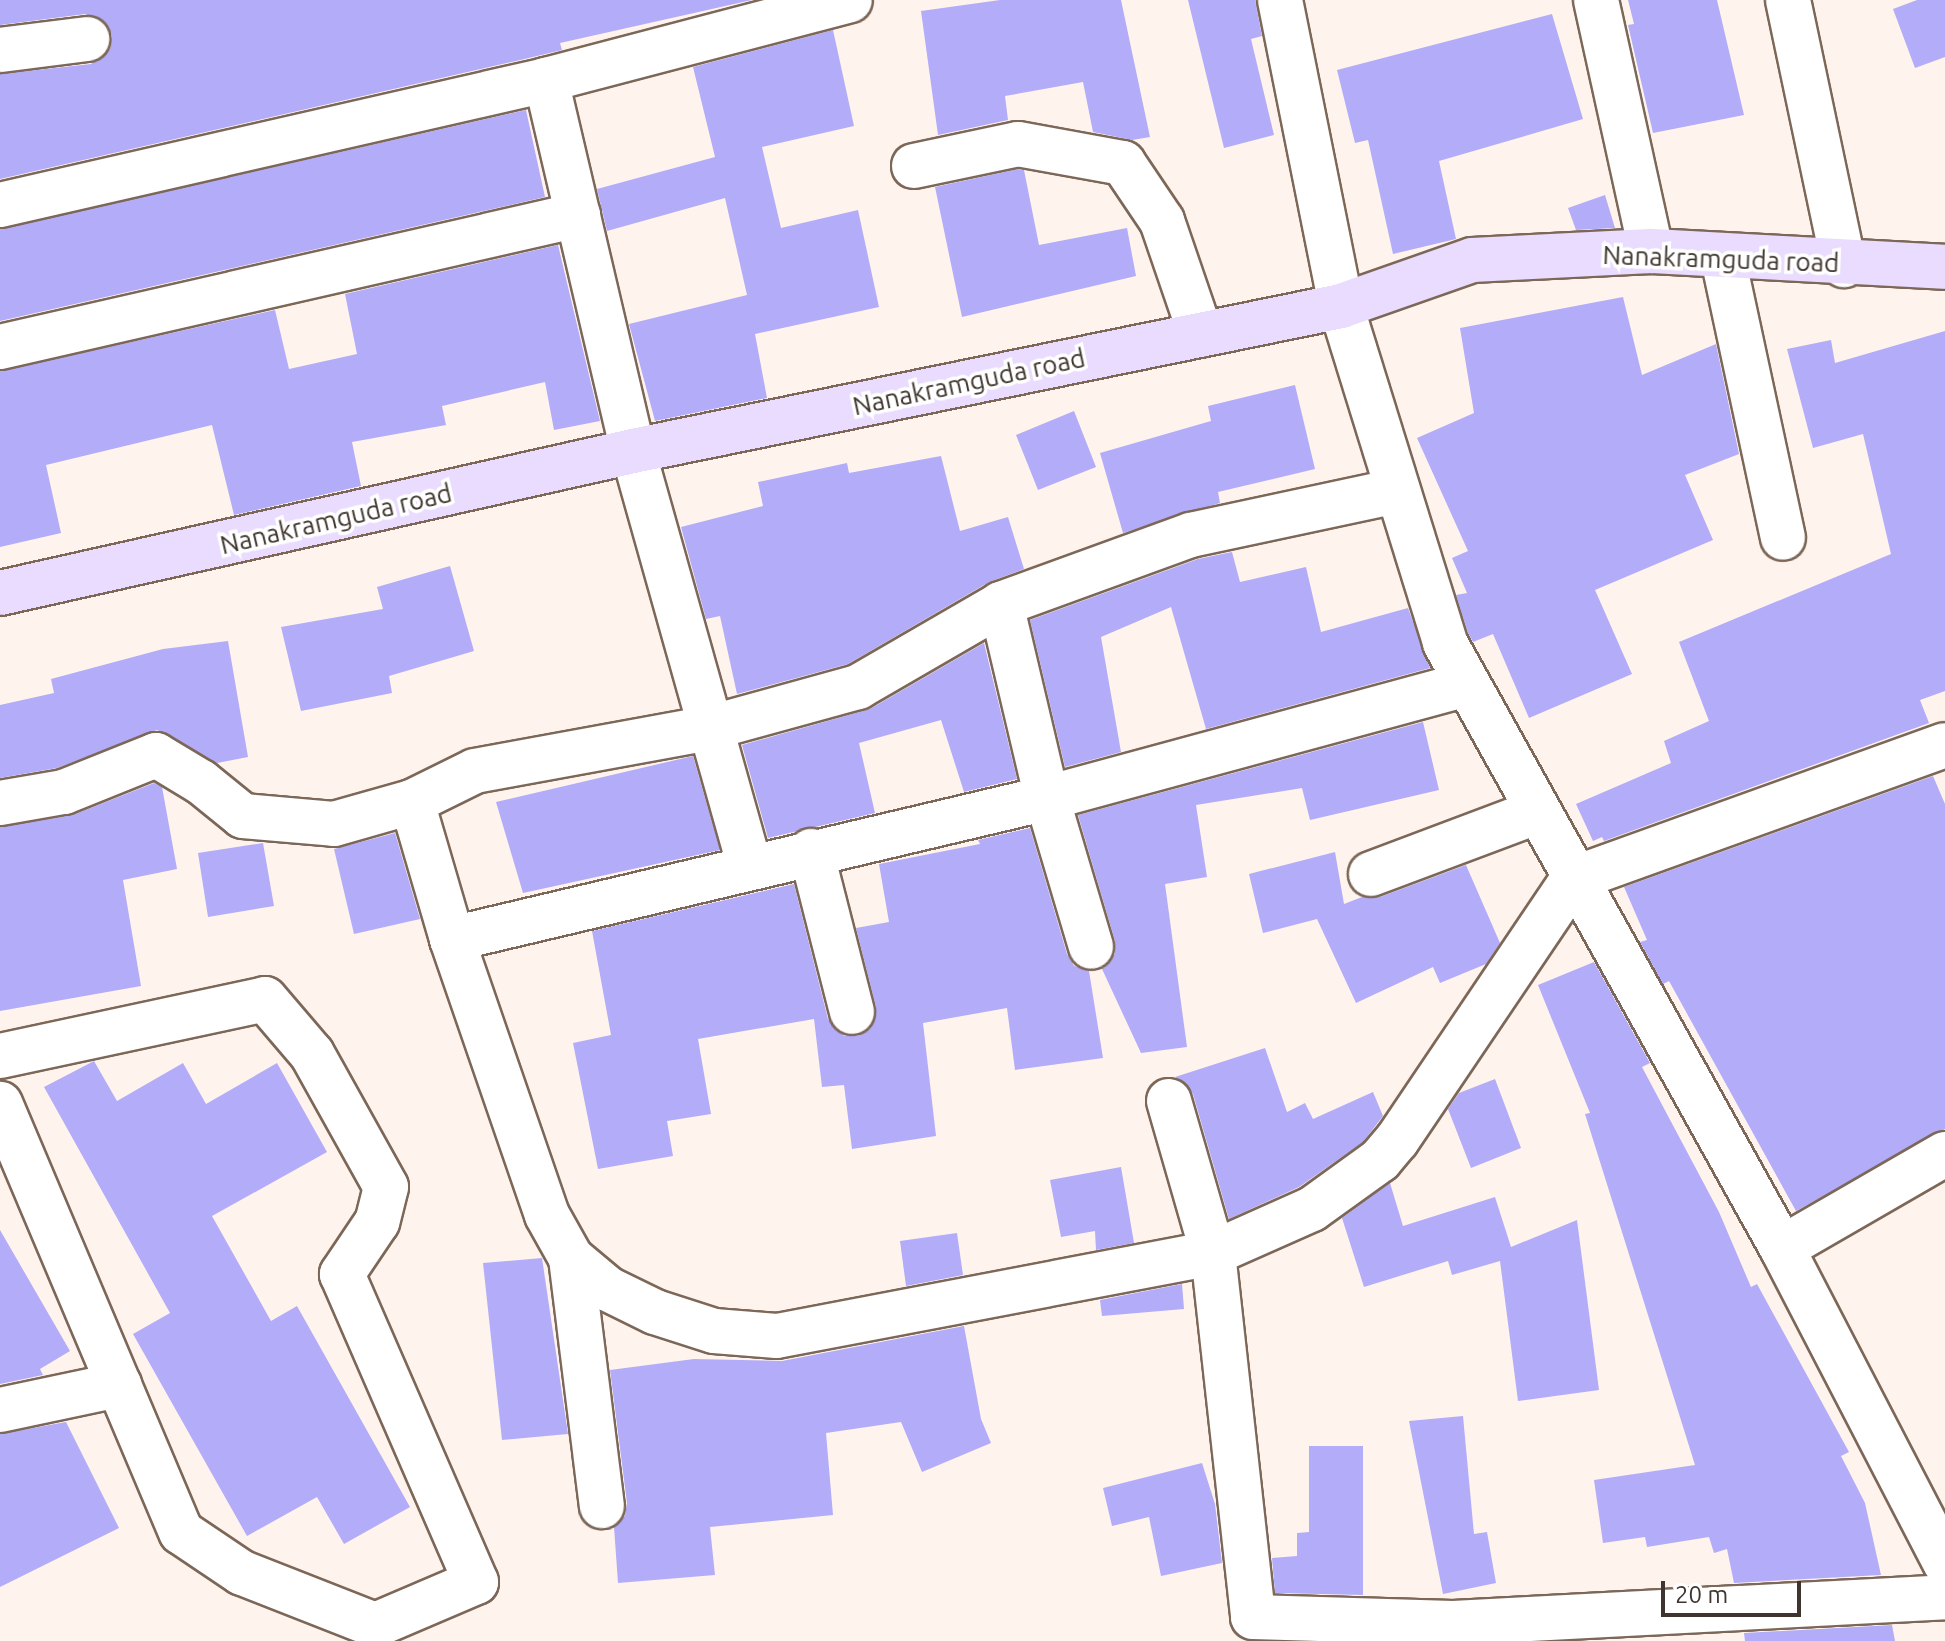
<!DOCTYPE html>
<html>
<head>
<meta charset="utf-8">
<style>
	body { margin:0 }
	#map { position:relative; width:1945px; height:1641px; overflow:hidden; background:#fef4ed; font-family:Ubuntu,sans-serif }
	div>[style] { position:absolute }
	.building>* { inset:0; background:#b3acf8 }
	.roads { filter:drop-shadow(2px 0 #7c6758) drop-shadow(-2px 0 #7c6758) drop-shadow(0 2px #7c6758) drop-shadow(0 -2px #7c6758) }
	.minor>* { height:44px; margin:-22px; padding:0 22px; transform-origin:22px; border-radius:22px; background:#fff }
	.major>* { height:44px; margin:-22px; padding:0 22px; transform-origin:22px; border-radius:22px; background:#e9dcfe }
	span { translate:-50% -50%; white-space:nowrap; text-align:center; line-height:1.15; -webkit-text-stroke:7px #fff; paint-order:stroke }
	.street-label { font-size:26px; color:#3f352e }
	.scale { position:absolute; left:1661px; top:1581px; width:140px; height:36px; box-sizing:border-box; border:4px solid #3f352e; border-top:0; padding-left:10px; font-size:24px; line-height:28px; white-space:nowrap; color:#3f352e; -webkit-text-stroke:6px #fff; paint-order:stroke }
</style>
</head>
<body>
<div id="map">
	<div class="building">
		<div style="clip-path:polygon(0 0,752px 0,560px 43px,562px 50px,516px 61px,0 179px,0 74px,91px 64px,110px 49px,112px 37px,106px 23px,85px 14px,0 25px)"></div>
		<div style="clip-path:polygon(1000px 0,1121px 0,1150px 137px,1132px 140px,1093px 132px,1083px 82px,1005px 96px,1008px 120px,938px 135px,921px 11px)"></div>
		<div style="clip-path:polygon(1188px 0,1255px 0,1262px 36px,1251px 39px,1274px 135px,1224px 148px)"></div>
		<div style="clip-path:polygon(1628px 0,1717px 0,1744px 115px,1653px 133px,1628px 25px,1634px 24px)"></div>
		<div style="clip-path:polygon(1917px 0,1945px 0,1945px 57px,1915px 68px,1893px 9px)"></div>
		<div style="clip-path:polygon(1552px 14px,1583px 119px,1439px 161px,1456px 239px,1393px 254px,1368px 140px,1355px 143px,1337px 70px)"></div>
		<div style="clip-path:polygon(833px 30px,854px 126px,762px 147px,781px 228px,858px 210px,879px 307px,755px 334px,767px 398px,655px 421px,629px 324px,747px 295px,725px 198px,607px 231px,597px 189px,715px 157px,693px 67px)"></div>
		<div style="clip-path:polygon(526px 110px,545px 197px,0 321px,0 229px)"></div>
		<div style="clip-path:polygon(1018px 169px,1024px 170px,1039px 245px,1127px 228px,1136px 276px,962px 317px,935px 187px)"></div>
		<div style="clip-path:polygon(1605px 195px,1615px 228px,1576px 230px,1568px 208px)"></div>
		<div style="clip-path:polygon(558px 245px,600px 421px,554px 430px,545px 382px,442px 406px,446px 425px,352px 442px,361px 486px,234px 515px,212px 425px,46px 465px,61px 533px,0 547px,0 371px,275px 310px,289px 369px,357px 354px,345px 294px)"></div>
		<div style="clip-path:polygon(1623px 297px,1642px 375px,1716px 344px,1739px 454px,1685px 475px,1713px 540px,1595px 590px,1632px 674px,1529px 718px,1493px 634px,1473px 642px,1468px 633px,1456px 595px,1467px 593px,1452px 558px,1468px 551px,1417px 438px,1474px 413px,1460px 328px)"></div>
		<div style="clip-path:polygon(1945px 331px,1945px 691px,1920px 700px,1929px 723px,1604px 841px,1602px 837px,1593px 841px,1576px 804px,1671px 763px,1664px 741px,1709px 721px,1679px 642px,1891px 554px,1863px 434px,1813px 448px,1787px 349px,1831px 340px,1835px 363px)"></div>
		<div style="clip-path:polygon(1295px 385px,1315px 469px,1218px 492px,1220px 503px,1123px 533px,1100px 453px,1211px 421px,1208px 406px)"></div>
		<div style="clip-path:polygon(1074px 411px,1096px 467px,1038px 490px,1016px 435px)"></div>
		<div style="clip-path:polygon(941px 456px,960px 531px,1008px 517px,1024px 569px,989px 582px,848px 664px,737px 694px,720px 616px,706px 619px,681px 527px,763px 506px,758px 482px,847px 463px,849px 473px)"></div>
		<div style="clip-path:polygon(1232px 552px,1240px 582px,1306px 567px,1321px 632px,1408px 608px,1430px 668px,1206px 729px,1171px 607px,1101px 637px,1121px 752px,1065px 767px,1030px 620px,1198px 559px)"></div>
		<div style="clip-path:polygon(450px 566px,474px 651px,389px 676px,392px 693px,301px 711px,281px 627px,383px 609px,377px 587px)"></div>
		<div style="clip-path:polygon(228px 641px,248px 757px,217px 763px,157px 730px,57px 768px,0 778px,0 705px,54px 693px,51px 679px,163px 649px)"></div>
		<div style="clip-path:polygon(984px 643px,1017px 779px,964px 792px,941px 720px,859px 743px,875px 813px,768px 838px,742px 745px,870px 709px)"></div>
		<div style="clip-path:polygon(1423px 722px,1439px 790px,1310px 820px,1302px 788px,1196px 805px,1207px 877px,1165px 884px,1187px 1047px,1141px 1053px,1102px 969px,1115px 954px,1115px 941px,1078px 815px)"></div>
		<div style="clip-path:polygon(693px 756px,720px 850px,523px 893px,496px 802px)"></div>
		<div style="clip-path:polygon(1933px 776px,1945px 804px,1945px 1129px,1796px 1211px,1669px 981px,1663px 984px,1640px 942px,1647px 940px,1624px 887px)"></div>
		<div style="clip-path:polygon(154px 783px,162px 787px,177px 869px,123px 880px,141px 986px,0 1011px,0 827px,73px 815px)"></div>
		<div style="clip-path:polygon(1030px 828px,1067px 954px,1074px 966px,1089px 971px,1103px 1058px,1015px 1070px,1007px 1008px,923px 1023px,936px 1136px,852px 1149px,844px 1085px,822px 1087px,814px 1019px,698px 1039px,711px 1114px,667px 1121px,673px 1156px,598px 1169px,573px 1043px,611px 1035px,592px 931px,794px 884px,828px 1019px,844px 1036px,857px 1036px,870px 1029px,876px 1007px,856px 928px,889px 922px,879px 864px,980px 844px,978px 840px)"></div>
		<div style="clip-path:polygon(395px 833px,420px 919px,354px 934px,334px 849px)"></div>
		<div style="clip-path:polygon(263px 843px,274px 906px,208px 917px,198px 853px)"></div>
		<div style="clip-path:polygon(1335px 852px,1344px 904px,1362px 897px,1380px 897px,1466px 865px,1500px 943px,1486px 964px,1440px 983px,1433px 967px,1356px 1003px,1317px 919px,1263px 933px,1249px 874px)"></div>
		<div style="clip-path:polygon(1594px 962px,1650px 1063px,1642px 1067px,1719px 1212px,1751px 1287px,1757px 1284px,1849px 1452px,1841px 1456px,1865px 1503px,1881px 1575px,1734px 1583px,1727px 1549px,1714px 1553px,1709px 1537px,1647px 1547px,1645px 1537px,1603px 1543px,1594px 1480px,1695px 1465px,1585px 1114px,1590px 1113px,1538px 985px)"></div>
		<div style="clip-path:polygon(1265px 1048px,1287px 1112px,1305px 1103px,1313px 1119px,1373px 1092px,1383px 1116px,1363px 1142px,1299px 1187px,1229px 1219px,1193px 1094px,1175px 1077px)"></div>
		<div style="clip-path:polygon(94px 1061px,117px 1101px,183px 1063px,206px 1104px,277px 1063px,327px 1152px,212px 1216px,271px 1321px,297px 1306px,410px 1507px,344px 1544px,317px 1497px,247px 1536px,133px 1334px,170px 1313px,44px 1087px)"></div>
		<div style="clip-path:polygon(1495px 1079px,1521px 1148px,1471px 1168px,1448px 1109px,1459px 1093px)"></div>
		<div style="clip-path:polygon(1121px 1167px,1134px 1243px,1096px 1250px,1095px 1231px,1061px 1237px,1050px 1180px)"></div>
		<div style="clip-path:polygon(1390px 1183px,1403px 1226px,1495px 1197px,1511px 1247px,1577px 1220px,1599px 1390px,1518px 1401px,1500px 1261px,1452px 1275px,1448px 1261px,1364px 1287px,1342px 1218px)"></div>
		<div style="clip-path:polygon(0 1230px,70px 1351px,40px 1369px,43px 1375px,0 1384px)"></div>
		<div style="clip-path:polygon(957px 1233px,963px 1275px,906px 1286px,900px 1241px)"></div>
		<div style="clip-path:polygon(542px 1258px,568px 1434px,502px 1440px,483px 1263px)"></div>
		<div style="clip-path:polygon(1182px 1284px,1184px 1309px,1102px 1316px,1100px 1300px)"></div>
		<div style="clip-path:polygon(964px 1326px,981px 1419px,991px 1443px,922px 1472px,901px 1422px,826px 1433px,833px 1515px,710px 1527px,715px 1575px,618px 1583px,614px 1527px,625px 1516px,627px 1503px,610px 1370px,694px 1359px,782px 1361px)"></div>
		<div style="clip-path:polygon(1463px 1416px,1474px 1534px,1487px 1532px,1496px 1583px,1443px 1594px,1409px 1421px)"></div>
		<div style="clip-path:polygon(66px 1422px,119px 1528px,0 1587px,0 1434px)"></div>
		<div style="clip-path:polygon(1309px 1446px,1363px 1446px,1363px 1595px,1275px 1593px,1272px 1558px,1297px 1556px,1297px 1533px,1309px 1532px)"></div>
		<div style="clip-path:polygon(1202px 1463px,1215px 1504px,1222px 1563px,1161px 1576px,1149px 1517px,1112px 1526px,1103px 1488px)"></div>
		<div style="clip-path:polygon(1892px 1625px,1895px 1641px,1745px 1641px,1744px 1633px)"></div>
	</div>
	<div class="roads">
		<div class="minor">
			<div style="left:1280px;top:0;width:312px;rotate:78.7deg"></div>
			<div style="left:1341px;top:306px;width:353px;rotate:72.8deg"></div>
			<div style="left:1445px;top:643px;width:693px;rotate:60.88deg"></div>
			<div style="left:1782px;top:1248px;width:355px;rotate:62.6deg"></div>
			<div style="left:1596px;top:0;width:257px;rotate:77.6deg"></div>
			<div style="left:1788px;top:0;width:271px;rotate:78.1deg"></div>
			<div style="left:0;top:50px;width:88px;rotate:-7.2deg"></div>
			<div style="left:546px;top:80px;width:381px;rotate:76.8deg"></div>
			<div style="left:633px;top:451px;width:431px;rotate:74.3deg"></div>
			<div style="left:914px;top:166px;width:106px;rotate:-11.9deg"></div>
			<div style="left:1018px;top:144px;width:107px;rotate:10.3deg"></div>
			<div style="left:1123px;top:163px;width:70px;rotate:56.1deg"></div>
			<div style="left:1162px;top:221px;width:120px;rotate:71.1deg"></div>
			<div style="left:0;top:205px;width:560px;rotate:-12.89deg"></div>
			<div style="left:546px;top:80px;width:314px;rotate:-14.7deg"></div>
			<div style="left:1723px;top:258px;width:286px;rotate:77.9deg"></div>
			<div style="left:0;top:347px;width:593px;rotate:-12.86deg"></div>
			<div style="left:1001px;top:604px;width:199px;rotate:76.7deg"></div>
			<div style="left:1047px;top:798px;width:155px;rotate:73.5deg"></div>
			<div style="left:412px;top:802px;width:143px;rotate:73.7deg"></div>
			<div style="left:452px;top:939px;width:292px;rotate:71deg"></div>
			<div style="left:547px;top:1215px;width:49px;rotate:60.8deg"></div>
			<div style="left:571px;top:1258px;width:48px;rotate:40deg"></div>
			<div style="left:608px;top:1289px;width:52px;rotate:26.1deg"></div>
			<div style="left:655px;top:1312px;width:62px;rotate:17.9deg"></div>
			<div style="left:714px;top:1331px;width:63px;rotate:4.5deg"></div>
			<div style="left:777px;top:1336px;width:444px;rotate:-10.8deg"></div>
			<div style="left:1213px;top:1253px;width:108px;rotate:-24deg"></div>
			<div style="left:1312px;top:1209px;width:84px;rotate:-35.8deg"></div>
			<div style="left:1380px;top:1160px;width:26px;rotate:-50deg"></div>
			<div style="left:1397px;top:1140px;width:315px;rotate:-56deg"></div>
			<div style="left:1573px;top:879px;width:395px;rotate:-19.8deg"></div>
			<div style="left:0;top:803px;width:65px;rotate:-9.8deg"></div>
			<div style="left:64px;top:792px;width:99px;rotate:-21.9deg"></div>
			<div style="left:156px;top:755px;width:52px;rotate:31deg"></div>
			<div style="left:201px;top:782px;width:54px;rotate:39deg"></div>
			<div style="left:243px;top:816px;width:91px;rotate:5deg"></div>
			<div style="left:334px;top:824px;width:81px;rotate:-15.8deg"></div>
			<div style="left:412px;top:802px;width:70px;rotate:-26.2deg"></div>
			<div style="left:475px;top:771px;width:238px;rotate:-10.4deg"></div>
			<div style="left:709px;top:728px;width:155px;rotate:-15.4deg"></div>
			<div style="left:858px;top:687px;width:165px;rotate:-30.1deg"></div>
			<div style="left:1001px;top:604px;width:202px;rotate:-20deg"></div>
			<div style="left:1191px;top:535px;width:210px;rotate:-12.1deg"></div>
			<div style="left:811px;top:851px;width:166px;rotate:75.7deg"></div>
			<div style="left:1371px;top:874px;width:176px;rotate:-20.6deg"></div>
			<div style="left:452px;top:939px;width:611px;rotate:-13.33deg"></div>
			<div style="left:1047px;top:798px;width:435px;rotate:-15.2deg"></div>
			<div style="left:0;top:1056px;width:271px;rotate:-12.1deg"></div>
			<div style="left:265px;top:999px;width:72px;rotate:49.5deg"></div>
			<div style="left:312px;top:1054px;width:152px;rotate:60.9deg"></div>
			<div style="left:386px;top:1187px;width:36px;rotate:104deg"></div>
			<div style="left:377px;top:1222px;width:63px;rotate:123.9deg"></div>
			<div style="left:342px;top:1274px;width:336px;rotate:66.5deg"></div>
			<div style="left:476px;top:1582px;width:110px;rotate:156.9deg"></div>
			<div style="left:375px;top:1625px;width:143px;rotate:-158.6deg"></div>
			<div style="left:242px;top:1573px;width:73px;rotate:-146.1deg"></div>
			<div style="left:181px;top:1532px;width:465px;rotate:-112.9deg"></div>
			<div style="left:1169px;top:1101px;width:158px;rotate:73.9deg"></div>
			<div style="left:1213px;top:1253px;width:366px;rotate:83.7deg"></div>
			<div style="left:1253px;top:1617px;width:200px;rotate:1.7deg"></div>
			<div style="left:1453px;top:1623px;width:493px;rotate:-3deg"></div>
			<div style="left:1782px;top:1248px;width:188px;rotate:-30deg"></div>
			<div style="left:571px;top:1258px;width:250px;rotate:82.9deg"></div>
			<div style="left:0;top:1410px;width:122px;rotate:-11.9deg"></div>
		</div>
		<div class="major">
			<div style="left:0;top:593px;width:649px;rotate:-12.64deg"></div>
			<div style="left:633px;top:451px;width:723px;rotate:-11.57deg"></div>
			<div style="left:1341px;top:306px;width:139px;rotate:-19.3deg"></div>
			<div style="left:1472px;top:260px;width:179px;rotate:-2.9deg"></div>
			<div style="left:1651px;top:251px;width:294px;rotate:3.1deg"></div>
		</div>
	</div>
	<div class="street-label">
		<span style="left:1721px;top:259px;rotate:2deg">Nanakramguda road</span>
		<span style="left:969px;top:382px;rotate:-12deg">Nanakramguda road</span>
		<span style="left:336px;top:519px;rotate:-13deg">Nanakramguda road</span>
	</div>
	<div class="scale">20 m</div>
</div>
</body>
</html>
